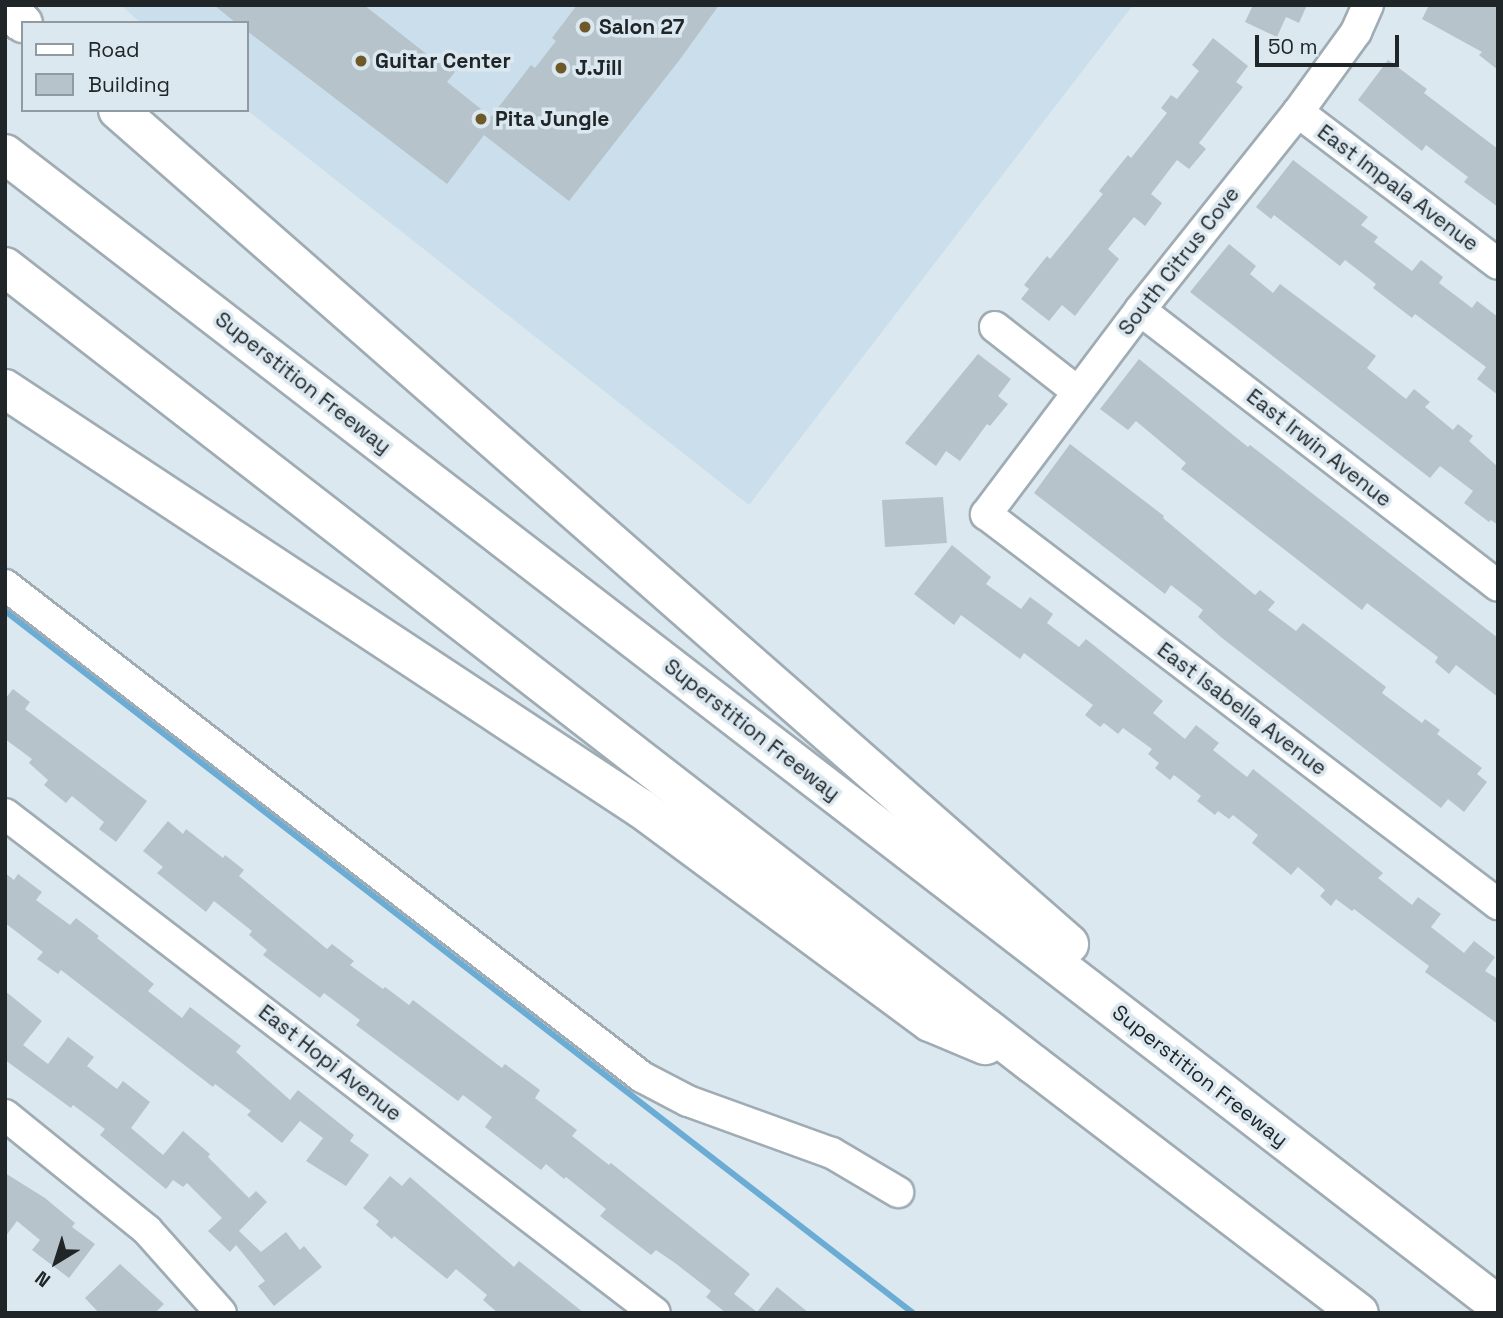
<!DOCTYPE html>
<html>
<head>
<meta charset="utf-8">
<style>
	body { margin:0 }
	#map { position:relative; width:1503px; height:1318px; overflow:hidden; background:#dbe8f0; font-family:"Space Grotesk",sans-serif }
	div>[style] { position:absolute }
	.built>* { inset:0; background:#cadeeb }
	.stream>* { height:6px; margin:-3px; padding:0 3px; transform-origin:3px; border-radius:3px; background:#6bacd4 }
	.building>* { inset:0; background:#b6c3cb }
	.roads { filter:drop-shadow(2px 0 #a0acb4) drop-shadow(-2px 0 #a0acb4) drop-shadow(0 2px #a0acb4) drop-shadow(0 -2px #a0acb4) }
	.minor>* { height:30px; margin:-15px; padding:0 15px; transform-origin:15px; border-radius:15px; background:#fff }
	.highway>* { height:38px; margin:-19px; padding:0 19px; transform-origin:19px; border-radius:19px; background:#fff }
	.dots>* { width:19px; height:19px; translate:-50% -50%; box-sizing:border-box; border:4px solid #dbe8f0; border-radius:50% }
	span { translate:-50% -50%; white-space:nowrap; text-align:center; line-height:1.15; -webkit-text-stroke:7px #dbe8f0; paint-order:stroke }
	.poi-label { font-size:21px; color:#202528; font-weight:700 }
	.left { translate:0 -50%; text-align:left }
	.street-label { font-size:21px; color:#202528 }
	.frame { position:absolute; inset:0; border:7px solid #202528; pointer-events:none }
	.legend { position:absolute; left:21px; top:21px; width:228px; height:91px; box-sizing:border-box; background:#dbe8f0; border:2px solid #909aa0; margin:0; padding:9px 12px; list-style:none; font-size:21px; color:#202528 }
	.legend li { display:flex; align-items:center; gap:14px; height:35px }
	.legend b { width:35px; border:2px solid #909aa0 }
	.north { position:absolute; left:21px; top:1227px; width:70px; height:70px; -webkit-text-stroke:5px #dbe8f0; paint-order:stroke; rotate:218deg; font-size:19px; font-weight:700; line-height:28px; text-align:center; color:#202528 }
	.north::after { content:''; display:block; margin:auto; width:24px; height:32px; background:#202528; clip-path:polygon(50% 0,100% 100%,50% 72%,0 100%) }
	.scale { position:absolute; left:1255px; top:35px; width:144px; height:32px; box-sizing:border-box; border:4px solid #202528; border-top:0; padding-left:9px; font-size:21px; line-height:24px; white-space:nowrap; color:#202528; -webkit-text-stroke:5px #dbe8f0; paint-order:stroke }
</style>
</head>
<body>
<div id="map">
	<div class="built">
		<div style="clip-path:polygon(121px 5px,1133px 5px,749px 505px,247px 110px,247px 23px,141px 23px)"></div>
	</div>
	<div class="stream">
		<div style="left:5px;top:611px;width:1148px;rotate:37.71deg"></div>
	</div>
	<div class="building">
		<div style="clip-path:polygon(214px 5px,364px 5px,438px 63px,440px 61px,455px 72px,447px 82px,491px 117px,531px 65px,535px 68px,556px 41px,552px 38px,577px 5px,719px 5px,681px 58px,569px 201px,484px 135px,447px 184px,247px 31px,247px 23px,236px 23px)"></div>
		<div style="clip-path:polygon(1253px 5px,1307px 5px,1299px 23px,1286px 17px,1277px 37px,1245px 22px)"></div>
		<div style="clip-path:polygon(1429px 5px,1498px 5px,1498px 70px,1479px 55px,1482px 52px,1422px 19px)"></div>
		<div style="clip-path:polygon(1213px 38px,1248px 66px,1236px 82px,1243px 87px,1199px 143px,1206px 149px,1189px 169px,1177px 160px,1151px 194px,1162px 203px,1145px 226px,1134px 217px,1108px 249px,1119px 259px,1075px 316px,1062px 305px,1049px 321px,1021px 299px,1029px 289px,1024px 285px,1047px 256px,1050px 259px,1103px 194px,1099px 191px,1128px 155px,1131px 158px,1167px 113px,1161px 108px,1171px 95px,1177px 99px,1199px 71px,1192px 65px)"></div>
		<div style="clip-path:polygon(1388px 60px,1427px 89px,1424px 93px,1498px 149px,1498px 207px,1464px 182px,1468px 177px,1426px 145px,1422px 151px,1358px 100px)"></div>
		<div style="clip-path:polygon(1293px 160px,1368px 217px,1361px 225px,1378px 237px,1374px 242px,1412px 271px,1421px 260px,1443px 277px,1439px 283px,1472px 308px,1477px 301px,1498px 317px,1498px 395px,1477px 379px,1486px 367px,1415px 314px,1412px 318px,1373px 288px,1376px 284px,1345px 260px,1340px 266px,1274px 215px,1271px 219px,1256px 207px)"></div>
		<div style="clip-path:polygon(1229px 244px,1256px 266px,1250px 274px,1273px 293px,1280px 284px,1376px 356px,1367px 368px,1406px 399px,1414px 389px,1430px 402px,1425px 407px,1453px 430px,1458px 424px,1473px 436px,1469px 441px,1498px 467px,1498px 525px,1491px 520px,1489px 522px,1464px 503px,1473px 491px,1440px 466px,1430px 478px,1190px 292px)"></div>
		<div style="clip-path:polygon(978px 354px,1011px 379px,998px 396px,1008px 404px,990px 426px,987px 424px,960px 461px,946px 451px,936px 466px,905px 443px)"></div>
		<div style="clip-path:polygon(1139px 359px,1248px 447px,1250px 445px,1498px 638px,1498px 697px,1456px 665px,1449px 674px,1435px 662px,1438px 657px,1367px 603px,1362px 610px,1181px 469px,1186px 463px,1136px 421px,1128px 430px,1100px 409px)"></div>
		<div style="clip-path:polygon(1070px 444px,1164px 516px,1163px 518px,1255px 595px,1260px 590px,1275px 602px,1268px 610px,1296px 631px,1303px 623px,1386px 687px,1382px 693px,1422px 723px,1425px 719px,1440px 730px,1437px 734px,1482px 768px,1477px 774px,1487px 782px,1464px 812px,1448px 799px,1441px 808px,1222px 638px,1198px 617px,1203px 610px,1171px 585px,1165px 594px,1034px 493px)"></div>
		<div style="clip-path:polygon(943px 497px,947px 543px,885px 547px,882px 500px)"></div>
		<div style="clip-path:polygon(952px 545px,991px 577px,986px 584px,1021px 609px,1030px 597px,1053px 614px,1047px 623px,1079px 647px,1086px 639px,1163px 701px,1153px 713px,1185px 739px,1196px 725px,1219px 743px,1213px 750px,1247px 777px,1253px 769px,1383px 873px,1378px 878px,1412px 905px,1418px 897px,1441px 914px,1431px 927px,1464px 953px,1474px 941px,1495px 957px,1485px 971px,1498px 979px,1498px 1024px,1425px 972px,1429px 966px,1354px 909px,1352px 911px,1336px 899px,1331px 906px,1320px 896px,1325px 890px,1298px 867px,1291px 875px,1252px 843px,1258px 835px,1233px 815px,1229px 819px,1218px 811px,1215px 815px,1197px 801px,1201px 796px,1174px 775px,1170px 780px,1155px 768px,1159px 763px,1148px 754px,1152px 749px,1123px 728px,1118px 734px,1104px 723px,1100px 727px,1085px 715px,1093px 705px,1024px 653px,1020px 659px,961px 615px,954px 625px,914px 594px)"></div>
		<div style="clip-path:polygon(13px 689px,30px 702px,25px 709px,147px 801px,116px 842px,99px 829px,104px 822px,72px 796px,66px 803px,44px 785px,48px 780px,29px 763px,32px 759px,5px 739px,5px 699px)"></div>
		<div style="clip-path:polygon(168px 821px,183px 834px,186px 829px,223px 858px,225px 855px,244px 870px,239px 876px,327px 949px,332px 944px,354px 961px,350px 965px,383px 989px,385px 987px,409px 1005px,413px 1000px,502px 1068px,505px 1064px,540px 1090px,535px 1098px,577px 1130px,572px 1136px,609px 1165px,611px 1163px,750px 1274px,734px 1294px,757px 1312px,777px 1287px,809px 1313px,726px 1313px,706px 1297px,711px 1291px,675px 1263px,656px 1250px,651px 1255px,600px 1216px,606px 1209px,566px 1177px,564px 1179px,546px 1164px,541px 1170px,485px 1127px,492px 1117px,463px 1095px,458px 1101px,356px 1025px,360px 1020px,324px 993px,320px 998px,263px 955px,267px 950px,249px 935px,252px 931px,214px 901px,206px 912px,157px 873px,163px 867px,143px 851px)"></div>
		<div style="clip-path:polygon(5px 873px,14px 880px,18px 874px,42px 892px,36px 900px,70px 925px,76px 918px,99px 936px,97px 938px,154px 984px,148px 991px,182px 1018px,190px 1007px,241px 1046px,236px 1052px,290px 1100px,298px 1090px,354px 1135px,350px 1141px,369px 1155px,346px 1186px,306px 1161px,323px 1138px,300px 1121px,282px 1143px,247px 1115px,251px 1111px,215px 1084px,213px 1087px,61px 970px,58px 974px,37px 959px,43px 952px,5px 923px)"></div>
		<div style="clip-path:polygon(5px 991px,42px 1021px,23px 1045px,48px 1064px,68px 1037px,94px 1057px,87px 1066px,117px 1089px,123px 1081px,150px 1102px,131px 1128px,163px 1155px,183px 1131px,210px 1154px,208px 1157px,249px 1198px,256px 1191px,267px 1202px,239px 1231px,261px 1252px,286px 1232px,300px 1250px,304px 1246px,322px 1267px,274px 1306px,258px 1286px,265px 1281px,236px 1245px,230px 1252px,208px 1231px,222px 1218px,187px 1183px,183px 1187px,173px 1180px,166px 1189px,100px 1135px,105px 1129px,73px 1105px,71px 1108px,5px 1060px)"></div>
		<div style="clip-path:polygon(5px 1173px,45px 1198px,75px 1223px,72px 1227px,95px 1244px,69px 1278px,32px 1250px,40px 1240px,17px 1221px,5px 1237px)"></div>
		<div style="clip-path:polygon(390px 1176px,402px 1186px,410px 1177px,514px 1267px,519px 1261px,584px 1313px,498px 1313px,483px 1300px,487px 1295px,456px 1269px,447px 1279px,394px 1236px,392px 1239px,376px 1225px,379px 1221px,363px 1208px)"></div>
		<div style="clip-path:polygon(120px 1264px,164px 1304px,155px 1313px,99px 1313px,85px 1298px)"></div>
	</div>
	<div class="roads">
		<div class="minor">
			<div style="left:1368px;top:5px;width:30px;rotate:114deg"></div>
			<div style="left:1356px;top:32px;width:99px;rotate:125.9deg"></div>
			<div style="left:1298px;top:112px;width:253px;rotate:128.6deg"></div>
			<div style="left:1140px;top:310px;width:256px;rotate:127deg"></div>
			<div style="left:986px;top:514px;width:644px;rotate:37.3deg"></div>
			<div style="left:1298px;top:112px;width:251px;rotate:37.2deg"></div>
			<div style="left:1140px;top:310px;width:452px;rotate:37.6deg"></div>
			<div style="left:995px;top:327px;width:105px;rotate:38.1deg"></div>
			<div style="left:5px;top:585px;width:805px;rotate:37.68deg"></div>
			<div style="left:642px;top:1077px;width:52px;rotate:27.6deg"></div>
			<div style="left:688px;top:1101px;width:153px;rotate:19.9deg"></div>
			<div style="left:832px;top:1153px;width:77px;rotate:30.6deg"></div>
			<div style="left:5px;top:814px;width:819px;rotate:37.51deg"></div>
			<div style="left:5px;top:1115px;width:183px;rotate:39deg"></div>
			<div style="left:147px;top:1230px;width:111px;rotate:48.3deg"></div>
		</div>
		<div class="highway">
			<div style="left:5px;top:7px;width:24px;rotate:42deg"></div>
			<div style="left:118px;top:110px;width:1265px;rotate:41.25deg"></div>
			<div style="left:5px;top:154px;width:1885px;rotate:37.63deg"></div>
			<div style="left:5px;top:267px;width:1301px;rotate:37.79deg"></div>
			<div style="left:1033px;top:1064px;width:410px;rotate:37.4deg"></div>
			<div style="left:5px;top:389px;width:763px;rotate:33.4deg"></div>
			<div style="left:642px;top:809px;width:358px;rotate:36.5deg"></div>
			<div style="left:930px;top:1022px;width:60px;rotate:22.7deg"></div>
		</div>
	</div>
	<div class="dots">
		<div style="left:585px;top:27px;background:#6e5a29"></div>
		<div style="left:361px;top:61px;background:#6e5a29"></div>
		<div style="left:561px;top:68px;background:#6e5a29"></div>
		<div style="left:481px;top:119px;background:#6e5a29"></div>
	</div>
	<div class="poi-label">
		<span class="left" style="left:599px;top:27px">Salon 27</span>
		<span class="left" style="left:375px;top:61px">Guitar Center</span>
		<span class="left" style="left:575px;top:68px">J.Jill</span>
		<span class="left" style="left:495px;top:119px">Pita Jungle</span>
	</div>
	<div class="street-label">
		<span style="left:1398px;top:188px;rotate:37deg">East Impala Avenue</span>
		<span style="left:1179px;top:261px;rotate:-52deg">South Citrus Cove</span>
		<span style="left:303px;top:383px;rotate:38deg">Superstition Freeway</span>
		<span style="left:1319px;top:448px;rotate:38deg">East Irwin Avenue</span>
		<span style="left:1242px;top:709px;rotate:37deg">East Isabella Avenue</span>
		<span style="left:752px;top:730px;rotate:38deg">Superstition Freeway</span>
		<span style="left:330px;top:1063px;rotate:38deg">East Hopi Avenue</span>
		<span style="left:1200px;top:1076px;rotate:38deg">Superstition Freeway</span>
	</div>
	<div class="frame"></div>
	<ul class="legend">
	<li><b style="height:9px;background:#fff"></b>Road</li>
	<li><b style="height:19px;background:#b6c3cb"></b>Building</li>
	</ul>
	<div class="north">N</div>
	<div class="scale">50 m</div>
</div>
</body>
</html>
